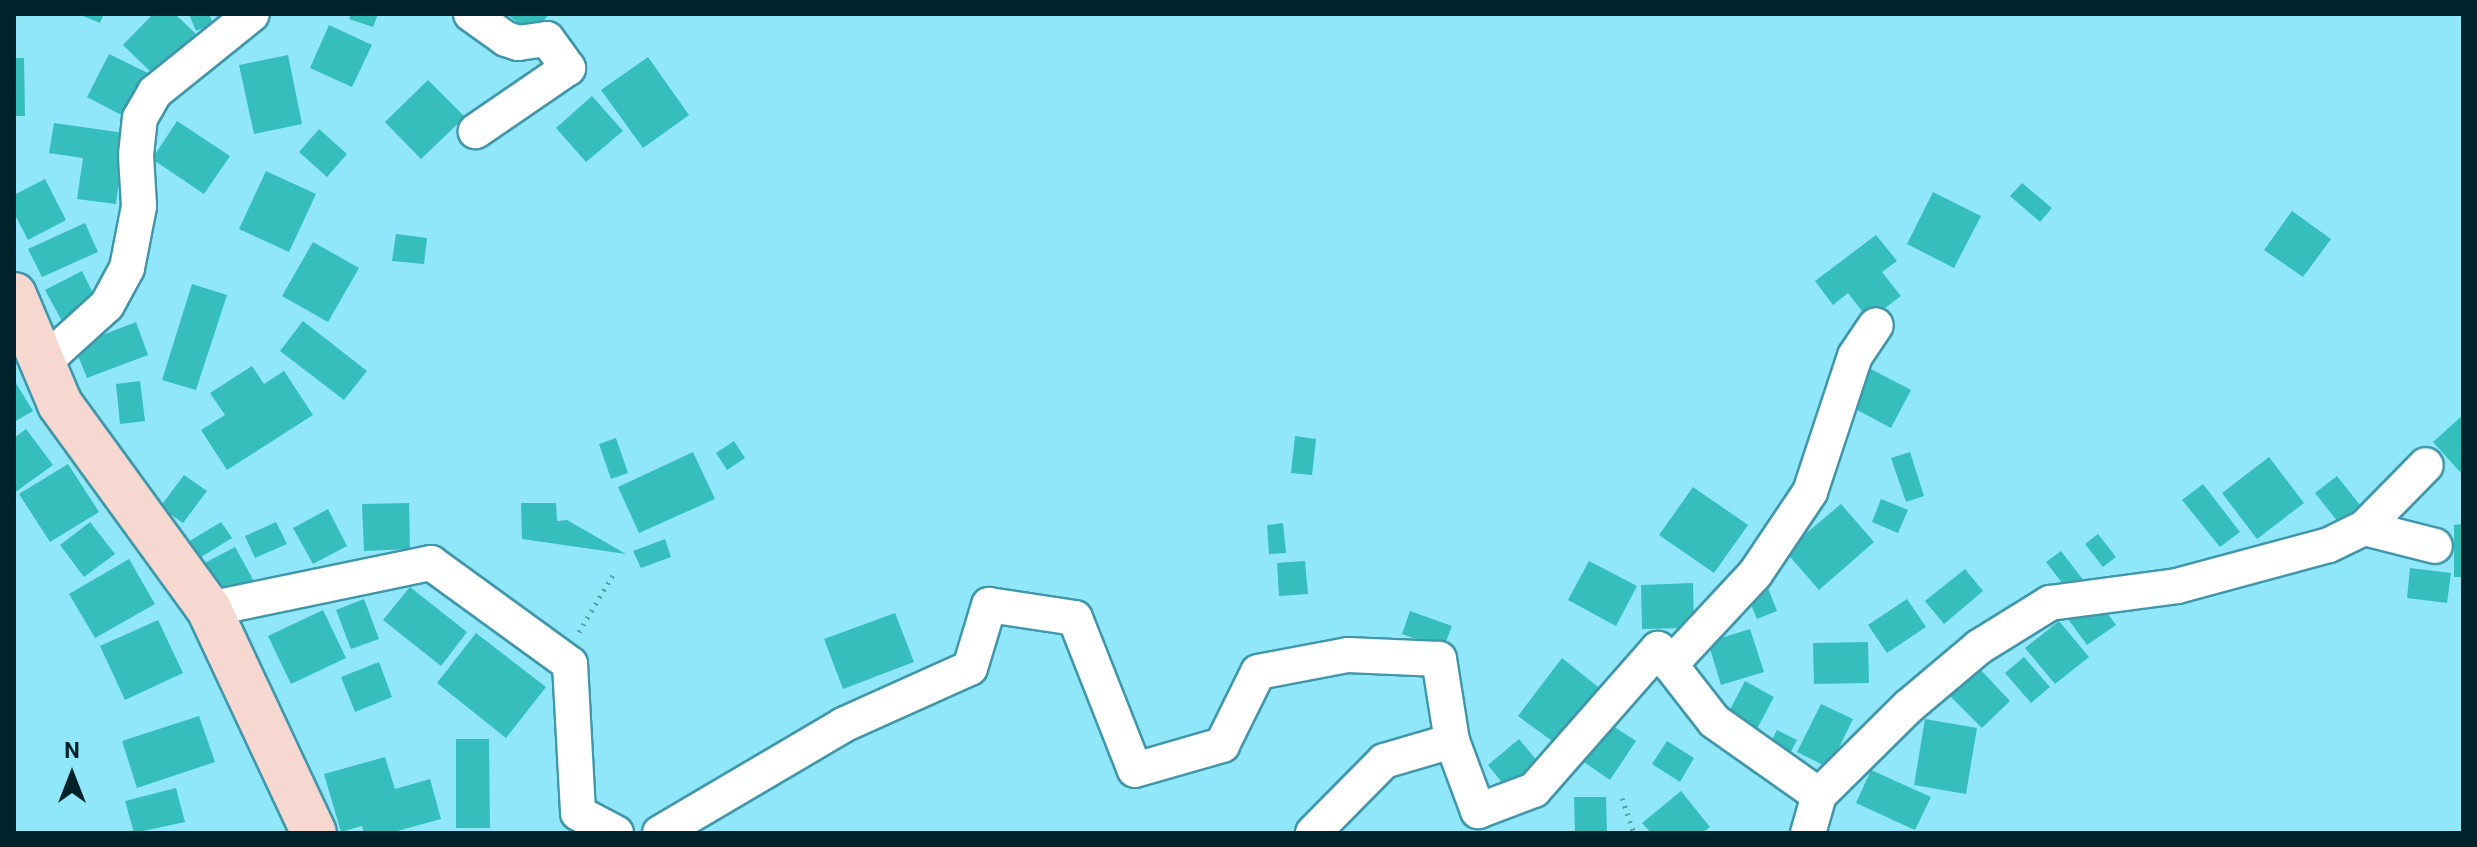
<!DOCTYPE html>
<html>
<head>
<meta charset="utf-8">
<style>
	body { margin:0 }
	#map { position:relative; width:2477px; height:847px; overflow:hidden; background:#91e7fa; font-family:Roboto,sans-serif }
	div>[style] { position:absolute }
	.building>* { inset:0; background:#35bebc }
	.path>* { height:5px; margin-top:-2.5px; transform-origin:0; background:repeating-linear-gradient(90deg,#5b9ead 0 2px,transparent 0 8px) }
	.roads { filter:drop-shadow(2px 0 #4097aa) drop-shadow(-2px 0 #4097aa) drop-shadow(0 2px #4097aa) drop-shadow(0 -2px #4097aa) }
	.street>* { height:34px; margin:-17px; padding:0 17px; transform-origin:17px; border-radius:17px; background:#fff }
	.primary>* { height:44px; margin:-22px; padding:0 22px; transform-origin:22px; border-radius:22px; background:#f7d8d0 }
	span { translate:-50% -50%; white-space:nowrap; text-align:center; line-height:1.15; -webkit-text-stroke:6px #91e7fa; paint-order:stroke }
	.frame { position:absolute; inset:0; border:16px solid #00232b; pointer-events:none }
	.north { position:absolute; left:32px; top:735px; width:80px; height:80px; -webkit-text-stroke:6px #91e7fa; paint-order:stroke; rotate:0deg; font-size:22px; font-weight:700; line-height:32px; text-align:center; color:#00232b }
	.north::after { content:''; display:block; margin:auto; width:28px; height:36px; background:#00232b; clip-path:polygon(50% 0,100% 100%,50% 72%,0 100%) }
</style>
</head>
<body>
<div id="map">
	<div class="building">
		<div style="clip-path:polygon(78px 14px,104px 14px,100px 23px)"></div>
		<div style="clip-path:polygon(153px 14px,175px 14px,198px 36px,157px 78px,123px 45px)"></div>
		<div style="clip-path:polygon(189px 14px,209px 14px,213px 24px,196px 31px)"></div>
		<div style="clip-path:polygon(351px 14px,378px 14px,373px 27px,349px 19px)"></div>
		<div style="clip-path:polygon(507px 14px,549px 14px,533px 35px)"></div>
		<div style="clip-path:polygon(329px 25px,372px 45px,352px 87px,310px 68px)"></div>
		<div style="clip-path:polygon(109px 54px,150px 74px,127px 118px,87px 97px)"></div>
		<div style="clip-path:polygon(288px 55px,302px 124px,254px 134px,239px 65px)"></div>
		<div style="clip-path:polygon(648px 57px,689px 115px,643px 148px,601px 90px)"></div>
		<div style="clip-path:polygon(14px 58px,24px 58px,25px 116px,14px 116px)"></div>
		<div style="clip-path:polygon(428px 80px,465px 117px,421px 159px,385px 122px)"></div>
		<div style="clip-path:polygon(592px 96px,623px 131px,586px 162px,556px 128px)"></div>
		<div style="clip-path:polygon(177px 121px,230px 156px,204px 194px,152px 159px)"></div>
		<div style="clip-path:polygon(54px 123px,125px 133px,116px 204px,77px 199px,83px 158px,49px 153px)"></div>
		<div style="clip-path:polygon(319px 129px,347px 154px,327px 177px,299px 152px)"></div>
		<div style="clip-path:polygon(266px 171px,316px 194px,289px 252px,239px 229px)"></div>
		<div style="clip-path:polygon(45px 179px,66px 220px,28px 240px,14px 213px,14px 195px)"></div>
		<div style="clip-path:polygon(2022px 183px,2052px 208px,2040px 222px,2010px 196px)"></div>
		<div style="clip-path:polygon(1933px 192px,1981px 216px,1954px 268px,1907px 244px)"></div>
		<div style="clip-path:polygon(2292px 211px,2331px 239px,2303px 277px,2264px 250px)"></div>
		<div style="clip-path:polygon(85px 223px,98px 252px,42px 277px,28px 249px)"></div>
		<div style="clip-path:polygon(396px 234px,427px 238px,424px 264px,392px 261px)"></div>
		<div style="clip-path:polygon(1876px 235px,1897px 261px,1882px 272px,1901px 296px,1869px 320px,1848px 293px,1833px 305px,1815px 281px)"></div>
		<div style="clip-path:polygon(313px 242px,359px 268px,328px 322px,282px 296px)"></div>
		<div style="clip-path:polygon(82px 271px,98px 303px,62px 321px,45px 290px)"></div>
		<div style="clip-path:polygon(192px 284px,227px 295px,196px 390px,162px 380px)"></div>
		<div style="clip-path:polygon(303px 321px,367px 371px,344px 400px,280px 351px)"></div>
		<div style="clip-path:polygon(136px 322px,148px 355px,87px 378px,74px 346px)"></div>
		<div style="clip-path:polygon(252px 366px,264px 384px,284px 371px,313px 415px,227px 470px,201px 430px,225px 415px,210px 393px)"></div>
		<div style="clip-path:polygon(1867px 367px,1911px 390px,1891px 428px,1846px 404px)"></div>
		<div style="clip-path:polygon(14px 380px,33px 411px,14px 422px)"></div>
		<div style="clip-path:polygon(140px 381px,145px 421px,120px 424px,116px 384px)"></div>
		<div style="clip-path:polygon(2463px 415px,2463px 469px,2460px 472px,2433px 442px)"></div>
		<div style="clip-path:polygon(26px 429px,53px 465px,14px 493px,14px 438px)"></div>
		<div style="clip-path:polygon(1295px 436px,1316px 439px,1312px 475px,1291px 473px)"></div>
		<div style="clip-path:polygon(616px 438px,628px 473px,611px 479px,599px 444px)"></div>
		<div style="clip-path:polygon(734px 441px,745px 458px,727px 470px,716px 453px)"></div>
		<div style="clip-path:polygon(693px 452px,715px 499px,639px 533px,618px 487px)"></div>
		<div style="clip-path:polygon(1910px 452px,1924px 496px,1906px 502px,1891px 458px)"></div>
		<div style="clip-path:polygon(2269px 457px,2304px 503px,2257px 539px,2222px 493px)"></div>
		<div style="clip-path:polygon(68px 464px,99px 512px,50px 542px,19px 494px)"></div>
		<div style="clip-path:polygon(184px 475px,207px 491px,183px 523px,160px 507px)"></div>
		<div style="clip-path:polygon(2337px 476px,2360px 505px,2338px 522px,2315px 493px)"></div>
		<div style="clip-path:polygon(2203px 484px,2240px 532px,2220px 547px,2182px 500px)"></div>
		<div style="clip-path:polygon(1693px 487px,1748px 525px,1714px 573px,1659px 535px)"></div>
		<div style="clip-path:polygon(1881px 499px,1908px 510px,1898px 533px,1872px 522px)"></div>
		<div style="clip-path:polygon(409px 503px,410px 549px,364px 551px,362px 504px)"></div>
		<div style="clip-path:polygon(521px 503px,556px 503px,557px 521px,567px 520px,626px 554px,522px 539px)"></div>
		<div style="clip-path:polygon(1841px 504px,1874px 542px,1819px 590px,1785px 551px)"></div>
		<div style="clip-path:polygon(328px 509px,347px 546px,313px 564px,293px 528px)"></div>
		<div style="clip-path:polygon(90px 522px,115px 554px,84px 577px,60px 545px)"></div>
		<div style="clip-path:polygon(221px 522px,232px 538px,193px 562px,183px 545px)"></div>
		<div style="clip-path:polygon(276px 522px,287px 544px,255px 558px,245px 536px)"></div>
		<div style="clip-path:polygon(1283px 523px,1286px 553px,1269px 554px,1267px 525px)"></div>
		<div style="clip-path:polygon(2463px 524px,2463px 577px,2454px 577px,2454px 525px)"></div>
		<div style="clip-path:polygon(2098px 534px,2116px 557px,2103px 567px,2085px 544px)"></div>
		<div style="clip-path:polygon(665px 539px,671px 557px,641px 568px,633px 551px)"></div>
		<div style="clip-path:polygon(235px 547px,255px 583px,221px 602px,201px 565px)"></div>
		<div style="clip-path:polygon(2061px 551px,2084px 581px,2069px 592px,2046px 562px)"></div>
		<div style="clip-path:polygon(129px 559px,155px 604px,95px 638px,69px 594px)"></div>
		<div style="clip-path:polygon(1305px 561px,1308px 594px,1279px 596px,1277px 563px)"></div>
		<div style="clip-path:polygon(1589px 561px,1637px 586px,1616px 626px,1568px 600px)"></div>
		<div style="clip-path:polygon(2410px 568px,2451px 573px,2447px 603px,2407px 598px)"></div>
		<div style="clip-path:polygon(1965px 569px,1983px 591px,1944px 624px,1925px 601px)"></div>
		<div style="clip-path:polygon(1693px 583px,1694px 628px,1642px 629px,1641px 585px)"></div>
		<div style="clip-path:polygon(410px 587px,467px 632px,441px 666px,383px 620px)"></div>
		<div style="clip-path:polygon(1768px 588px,1777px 611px,1757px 619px,1748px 597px)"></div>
		<div style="clip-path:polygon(2096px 598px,2116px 625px,2087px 645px,2068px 619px)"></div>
		<div style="clip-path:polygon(364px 599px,379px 639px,351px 649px,336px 610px)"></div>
		<div style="clip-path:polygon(1907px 599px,1926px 627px,1887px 653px,1868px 625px)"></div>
		<div style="clip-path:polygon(323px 610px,346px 658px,291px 684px,268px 636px)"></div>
		<div style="clip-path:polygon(1410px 611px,1452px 626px,1443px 649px,1402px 634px)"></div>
		<div style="clip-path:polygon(895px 613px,914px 662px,843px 689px,824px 639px)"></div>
		<div style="clip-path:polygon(158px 620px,183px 673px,125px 700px,100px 646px)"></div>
		<div style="clip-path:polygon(2059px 621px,2089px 657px,2055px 684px,2025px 648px)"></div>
		<div style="clip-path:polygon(1750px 629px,1764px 672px,1721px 685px,1708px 642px)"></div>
		<div style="clip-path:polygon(476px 633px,546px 687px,506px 738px,437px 683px)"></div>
		<div style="clip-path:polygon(1868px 642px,1869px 683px,1814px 684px,1813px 643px)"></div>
		<div style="clip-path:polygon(2024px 657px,2050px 687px,2031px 703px,2005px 673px)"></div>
		<div style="clip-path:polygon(1562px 658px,1602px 690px,1559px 746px,1518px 716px)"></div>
		<div style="clip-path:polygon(379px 662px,392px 697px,355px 712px,341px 677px)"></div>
		<div style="clip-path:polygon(1979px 668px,2010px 701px,1982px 728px,1950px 696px)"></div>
		<div style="clip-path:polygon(1745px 681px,1774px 697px,1751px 740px,1722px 725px)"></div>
		<div style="clip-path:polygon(1821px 704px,1853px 719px,1829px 768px,1797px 752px)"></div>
		<div style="clip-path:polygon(199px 716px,215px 762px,137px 788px,122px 741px)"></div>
		<div style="clip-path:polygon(1925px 719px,1977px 728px,1966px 794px,1914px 785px)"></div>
		<div style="clip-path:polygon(1607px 722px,1636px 741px,1610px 780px,1581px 760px)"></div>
		<div style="clip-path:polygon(1777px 730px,1797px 740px,1786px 761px,1766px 751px)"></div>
		<div style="clip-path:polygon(456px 739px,489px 739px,490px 828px,456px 828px)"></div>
		<div style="clip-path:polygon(1519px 739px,1539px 763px,1508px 790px,1488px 765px)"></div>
		<div style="clip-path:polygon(1667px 741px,1694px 758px,1680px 782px,1652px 764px)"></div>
		<div style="clip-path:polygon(385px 757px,395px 789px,430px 779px,441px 819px,390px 833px,364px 833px,362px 826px,341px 832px,324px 774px)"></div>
		<div style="clip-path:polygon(1871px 770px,1931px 797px,1915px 830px,1856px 803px)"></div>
		<div style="clip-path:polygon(176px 788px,185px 822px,134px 833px,125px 801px)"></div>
		<div style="clip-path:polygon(1681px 791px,1710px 827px,1702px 833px,1651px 833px,1642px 823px)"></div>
		<div style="clip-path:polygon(1574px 797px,1606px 797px,1607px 833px,1575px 833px)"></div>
	</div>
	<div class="path">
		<div style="left:579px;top:632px;width:66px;rotate:-59.2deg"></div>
		<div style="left:1622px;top:798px;width:37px;rotate:71deg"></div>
	</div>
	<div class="roads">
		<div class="street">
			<div style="left:471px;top:14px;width:43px;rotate:35.5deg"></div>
			<div style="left:506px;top:39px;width:13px;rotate:18deg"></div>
			<div style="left:518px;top:43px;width:29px;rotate:-8deg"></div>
			<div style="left:547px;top:39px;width:36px;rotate:54deg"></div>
			<div style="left:568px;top:68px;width:112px;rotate:145.6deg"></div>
			<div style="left:43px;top:363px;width:86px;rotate:-42.2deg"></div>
			<div style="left:107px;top:305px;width:42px;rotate:-61.6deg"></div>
			<div style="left:127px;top:268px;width:63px;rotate:-79deg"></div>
			<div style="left:139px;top:206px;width:51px;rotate:-93.4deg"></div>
			<div style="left:136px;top:155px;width:37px;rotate:-84deg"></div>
			<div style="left:140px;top:118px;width:30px;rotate:-60deg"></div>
			<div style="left:155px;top:92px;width:124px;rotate:-38.8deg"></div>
			<div style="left:2364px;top:528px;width:73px;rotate:14.2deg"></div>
			<div style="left:209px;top:609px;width:227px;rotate:-11.7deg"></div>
			<div style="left:431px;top:563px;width:172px;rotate:36deg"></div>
			<div style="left:570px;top:664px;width:149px;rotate:86.9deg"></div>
			<div style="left:578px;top:813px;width:43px;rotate:27.8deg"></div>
			<div style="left:1670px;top:665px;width:125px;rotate:-47deg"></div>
			<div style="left:1755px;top:574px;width:99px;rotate:-56.1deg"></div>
			<div style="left:1810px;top:492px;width:143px;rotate:-71.7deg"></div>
			<div style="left:1855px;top:356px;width:37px;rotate:-56deg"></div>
			<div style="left:1819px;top:795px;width:127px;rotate:-44.7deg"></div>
			<div style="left:1909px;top:706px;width:92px;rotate:-40.1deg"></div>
			<div style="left:1979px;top:647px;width:84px;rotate:-31.8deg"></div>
			<div style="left:2050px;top:603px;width:128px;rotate:-7.6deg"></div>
			<div style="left:2177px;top:586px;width:157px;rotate:-15.1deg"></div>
			<div style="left:2329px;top:545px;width:39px;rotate:-26deg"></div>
			<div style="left:2364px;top:528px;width:88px;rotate:-45.5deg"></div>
			<div style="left:660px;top:833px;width:212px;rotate:-30.5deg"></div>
			<div style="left:843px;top:725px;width:139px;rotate:-24.2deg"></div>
			<div style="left:970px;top:668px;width:66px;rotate:-73.2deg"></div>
			<div style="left:989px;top:605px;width:87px;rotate:8.6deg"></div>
			<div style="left:1075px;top:618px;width:163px;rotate:68.5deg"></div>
			<div style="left:1135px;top:770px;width:91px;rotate:-16deg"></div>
			<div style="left:1222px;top:745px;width:81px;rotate:-63.7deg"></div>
			<div style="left:1258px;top:672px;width:92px;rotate:-10.7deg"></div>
			<div style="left:1348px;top:655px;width:91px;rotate:2.5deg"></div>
			<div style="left:1439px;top:659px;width:83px;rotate:81deg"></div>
			<div style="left:1313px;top:833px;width:101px;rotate:-45.4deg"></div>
			<div style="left:1384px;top:761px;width:71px;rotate:-16.4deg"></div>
			<div style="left:1452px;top:741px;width:75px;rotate:69.6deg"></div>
			<div style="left:1478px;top:811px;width:60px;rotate:-20.6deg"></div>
			<div style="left:1534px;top:790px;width:188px;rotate:-48.7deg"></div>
			<div style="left:1658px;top:649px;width:91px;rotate:52.1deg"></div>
			<div style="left:1714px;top:721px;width:128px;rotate:35.2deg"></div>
			<div style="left:1819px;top:795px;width:40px;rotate:106deg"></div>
		</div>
		<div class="primary">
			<div style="left:14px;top:295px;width:118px;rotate:67.1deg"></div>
			<div style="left:60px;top:404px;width:253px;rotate:54deg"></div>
			<div style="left:209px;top:609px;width:247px;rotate:64.9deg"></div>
		</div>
	</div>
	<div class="frame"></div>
	<div class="north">N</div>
</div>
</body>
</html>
